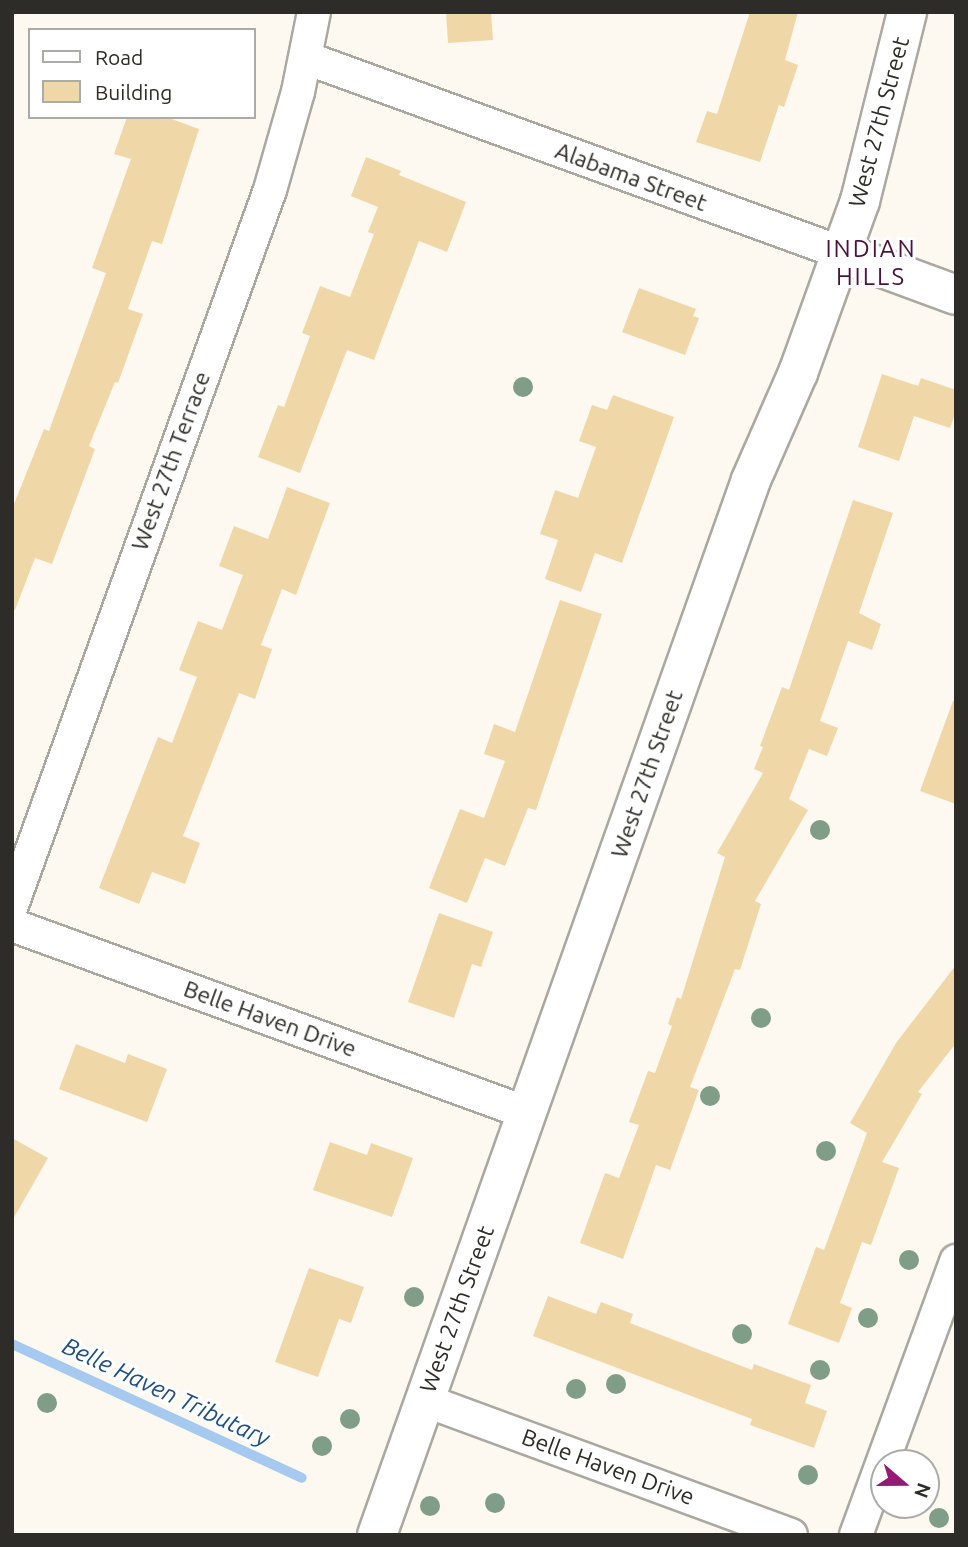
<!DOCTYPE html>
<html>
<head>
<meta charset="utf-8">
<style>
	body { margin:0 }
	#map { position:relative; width:968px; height:1547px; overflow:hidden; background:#fdf9f1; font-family:Ubuntu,sans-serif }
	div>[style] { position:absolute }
	.stream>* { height:10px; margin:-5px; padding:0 5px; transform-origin:5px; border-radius:5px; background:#a6c9f0 }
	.building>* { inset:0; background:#f0d7a8 }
	.roads { filter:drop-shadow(2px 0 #aba8a1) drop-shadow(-2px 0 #aba8a1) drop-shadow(0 2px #aba8a1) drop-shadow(0 -2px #aba8a1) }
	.street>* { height:32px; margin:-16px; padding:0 16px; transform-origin:16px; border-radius:16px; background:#fff }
	.secondary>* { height:38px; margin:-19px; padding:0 19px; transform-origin:19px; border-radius:19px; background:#fff }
	.trees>* { width:20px; height:20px; margin:-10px; border-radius:50%; background:#809d88 }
	span { translate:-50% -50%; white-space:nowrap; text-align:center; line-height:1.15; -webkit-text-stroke:6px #fff; paint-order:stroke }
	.street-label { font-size:23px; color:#2d2c29 }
	.neighbourhood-label { font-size:24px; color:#4c123b; letter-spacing:2px }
	.water-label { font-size:24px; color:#1f4f81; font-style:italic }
	.frame { position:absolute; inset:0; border:14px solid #2d2c29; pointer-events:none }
	.legend { position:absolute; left:28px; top:28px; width:228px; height:91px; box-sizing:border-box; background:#fff; border:2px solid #ababa9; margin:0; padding:9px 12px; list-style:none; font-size:21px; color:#2d2c29 }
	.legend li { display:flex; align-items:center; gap:14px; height:35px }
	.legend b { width:35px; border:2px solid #ababa9 }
	.north { position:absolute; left:870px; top:1449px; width:70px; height:70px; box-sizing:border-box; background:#fff; border:2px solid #ababa9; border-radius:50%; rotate:110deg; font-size:19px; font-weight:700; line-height:28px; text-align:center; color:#2d2c29 }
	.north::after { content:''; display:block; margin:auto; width:24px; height:32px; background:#951a74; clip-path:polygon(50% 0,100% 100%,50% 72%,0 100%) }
</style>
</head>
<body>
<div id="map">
	<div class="stream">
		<div style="left:12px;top:1344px;width:319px;rotate:24.8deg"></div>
	</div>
	<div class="building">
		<div style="clip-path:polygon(446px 12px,491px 12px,493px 40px,448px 43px)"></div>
		<div style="clip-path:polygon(750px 12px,798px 12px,785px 60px,798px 65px,784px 107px,779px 105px,760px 162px,696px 142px,707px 111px,717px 114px)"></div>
		<div style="clip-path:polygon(127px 117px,166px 117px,199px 129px,162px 244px,152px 241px,128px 309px,143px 314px,118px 383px,115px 382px,89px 446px,95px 449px,52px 564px,35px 558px,15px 610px,12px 610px,12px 509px,44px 429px,49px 431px,106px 273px,92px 268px,131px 159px,114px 154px)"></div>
		<div style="clip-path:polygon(366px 157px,401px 171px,399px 175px,466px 202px,447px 252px,419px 241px,374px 360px,347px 350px,300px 473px,258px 457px,278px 405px,284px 407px,310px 336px,302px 333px,320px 286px,350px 297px,374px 234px,368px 232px,378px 207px,351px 196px)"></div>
		<div style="clip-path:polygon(639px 288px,696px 309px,693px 316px,699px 318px,685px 355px,622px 332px)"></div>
		<div style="clip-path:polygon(882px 374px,918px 386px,921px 378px,956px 390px,956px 411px,950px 428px,914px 416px,899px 461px,858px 447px)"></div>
		<div style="clip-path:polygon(613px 395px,674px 417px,622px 563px,595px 553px,581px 592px,545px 579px,558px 540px,540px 534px,555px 490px,578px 498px,596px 447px,579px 441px,592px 405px,607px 410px)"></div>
		<div style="clip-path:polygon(287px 487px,330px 503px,296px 595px,282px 589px,261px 645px,272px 649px,255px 699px,239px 693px,183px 836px,200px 843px,185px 884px,152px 872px,139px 904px,99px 888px,158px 737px,172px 743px,197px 677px,179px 670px,198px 621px,222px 630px,243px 575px,219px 566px,234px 526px,268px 539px)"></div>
		<div style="clip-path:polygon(853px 500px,893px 513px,859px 613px,881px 624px,872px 650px,848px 641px,820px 721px,838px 728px,827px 756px,809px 749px,789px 799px,808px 810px,755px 901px,761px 904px,740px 970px,735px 969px,690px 1087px,699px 1090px,670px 1170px,656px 1165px,623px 1259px,580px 1243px,605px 1173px,619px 1178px,639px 1125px,629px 1122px,648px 1071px,655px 1073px,672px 1026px,668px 1024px,677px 997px,681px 999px,725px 857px,717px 853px,763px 773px,754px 769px,763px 747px,760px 746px,782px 687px,789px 690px)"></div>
		<div style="clip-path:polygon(560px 600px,602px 614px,536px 810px,528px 808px,505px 866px,485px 858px,467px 903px,429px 888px,460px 809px,484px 818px,505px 761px,484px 754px,494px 724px,515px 732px)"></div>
		<div style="clip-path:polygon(953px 701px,956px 701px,956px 804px,920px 791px)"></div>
		<div style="clip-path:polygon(439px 913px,493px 932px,481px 967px,472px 964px,454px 1018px,408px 1002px)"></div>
		<div style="clip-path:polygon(956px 965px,956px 1043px,918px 1092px,922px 1094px,882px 1162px,899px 1168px,871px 1245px,862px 1242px,840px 1303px,852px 1308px,839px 1343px,788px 1324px,816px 1247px,824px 1250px,867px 1133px,850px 1123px,896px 1043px)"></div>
		<div style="clip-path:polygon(76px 1044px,125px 1063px,128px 1054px,167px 1069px,147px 1122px,59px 1089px)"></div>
		<div style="clip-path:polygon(12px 1138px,48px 1158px,12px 1221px)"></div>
		<div style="clip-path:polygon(330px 1142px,367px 1155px,371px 1143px,413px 1158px,392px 1217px,313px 1190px)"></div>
		<div style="clip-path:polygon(309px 1268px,364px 1287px,351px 1323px,339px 1319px,318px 1377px,275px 1362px)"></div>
		<div style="clip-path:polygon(548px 1296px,596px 1314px,601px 1302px,633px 1314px,630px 1323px,752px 1370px,754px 1364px,811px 1385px,805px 1403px,827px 1411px,814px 1448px,750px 1425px,752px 1419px,533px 1336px)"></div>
	</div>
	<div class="roads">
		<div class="street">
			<div style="left:306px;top:58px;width:570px;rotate:19.99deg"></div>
			<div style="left:12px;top:905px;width:760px;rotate:-70.16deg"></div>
			<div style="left:270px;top:190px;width:102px;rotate:-74.1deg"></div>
			<div style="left:298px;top:92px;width:82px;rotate:-78.7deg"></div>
			<div style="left:12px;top:925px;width:548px;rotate:20.05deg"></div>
			<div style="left:424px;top:1400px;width:391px;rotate:20.2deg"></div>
			<div style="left:856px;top:1535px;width:292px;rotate:-69.9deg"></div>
		</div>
		<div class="secondary">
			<div style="left:842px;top:253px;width:121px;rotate:20.2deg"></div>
			<div style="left:377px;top:1535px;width:1119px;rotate:-70.48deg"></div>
			<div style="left:751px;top:480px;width:117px;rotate:-66.3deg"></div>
			<div style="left:798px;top:373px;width:183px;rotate:-70.2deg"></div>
			<div style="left:860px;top:201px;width:195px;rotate:-76deg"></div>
		</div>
	</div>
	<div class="trees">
		<div style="left:523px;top:387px"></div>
		<div style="left:820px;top:830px"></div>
		<div style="left:761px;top:1018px"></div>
		<div style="left:710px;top:1096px"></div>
		<div style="left:826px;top:1151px"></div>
		<div style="left:909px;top:1260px"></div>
		<div style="left:414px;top:1297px"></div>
		<div style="left:868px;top:1318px"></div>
		<div style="left:742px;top:1334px"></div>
		<div style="left:820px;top:1370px"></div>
		<div style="left:616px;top:1384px"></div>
		<div style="left:576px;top:1389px"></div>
		<div style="left:47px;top:1403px"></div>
		<div style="left:350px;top:1419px"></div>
		<div style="left:322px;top:1446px"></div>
		<div style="left:808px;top:1475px"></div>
		<div style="left:495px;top:1503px"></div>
		<div style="left:430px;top:1506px"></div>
		<div style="left:939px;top:1518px"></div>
	</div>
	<div class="street-label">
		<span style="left:879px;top:122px;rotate:-75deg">West 27th Street</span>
		<span style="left:631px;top:177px;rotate:20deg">Alabama Street</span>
		<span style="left:171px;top:461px;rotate:-70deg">West 27th Terrace</span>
		<span style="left:647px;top:774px;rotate:-71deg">West 27th Street</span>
		<span style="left:270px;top:1019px;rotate:20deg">Belle Haven Drive</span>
		<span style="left:457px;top:1309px;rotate:-70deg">West 27th Street</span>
		<span style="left:608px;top:1467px;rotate:20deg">Belle Haven Drive</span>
	</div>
	<div class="neighbourhood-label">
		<span style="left:871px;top:263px">INDIAN<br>HILLS</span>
	</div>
	<div class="water-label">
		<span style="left:166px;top:1392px;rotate:25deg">Belle Haven Tributary</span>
	</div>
	<div class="frame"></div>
	<ul class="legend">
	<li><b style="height:9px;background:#fff"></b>Road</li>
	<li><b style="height:19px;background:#f0d7a8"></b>Building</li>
	</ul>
	<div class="north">N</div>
</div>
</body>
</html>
